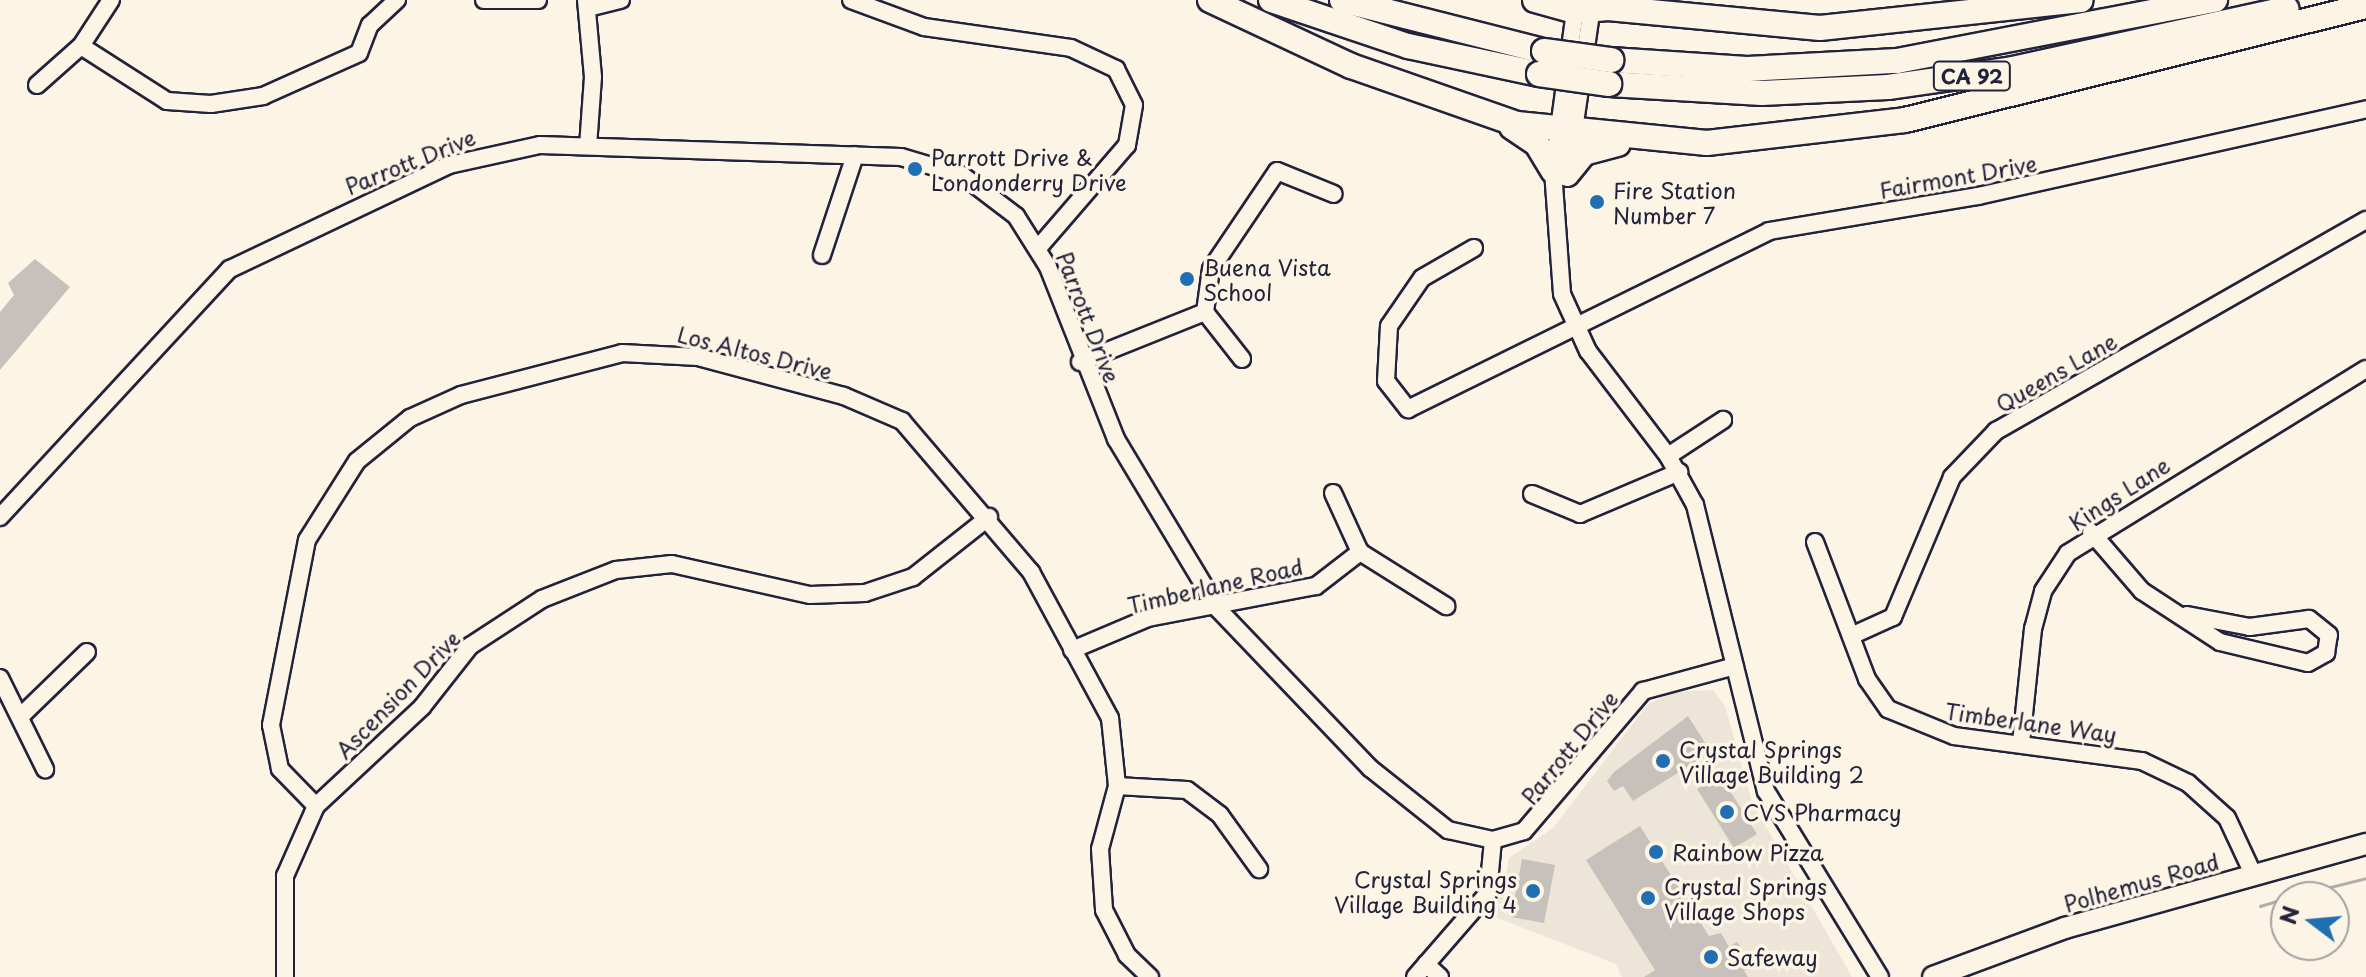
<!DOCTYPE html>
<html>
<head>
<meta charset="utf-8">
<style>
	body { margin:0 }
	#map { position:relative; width:2366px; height:977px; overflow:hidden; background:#fcf5e5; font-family:"Playpen Sans",sans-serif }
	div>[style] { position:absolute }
	.built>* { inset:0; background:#ece5d8 }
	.stream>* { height:3px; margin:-1.5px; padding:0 1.5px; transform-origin:1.5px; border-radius:1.5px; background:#b2adab }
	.building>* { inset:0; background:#c6c1bb }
	.roads { filter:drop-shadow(2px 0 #22223b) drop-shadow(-2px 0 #22223b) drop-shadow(0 2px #22223b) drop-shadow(0 -2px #22223b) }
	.minor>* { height:16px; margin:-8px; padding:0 8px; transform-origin:8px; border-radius:8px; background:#fcf5e5 }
	.major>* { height:20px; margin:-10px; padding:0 10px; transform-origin:10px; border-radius:10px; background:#fcf5e5 }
	.highway>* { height:24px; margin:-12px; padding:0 12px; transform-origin:12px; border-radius:12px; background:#fcf5e5 }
	.bridges { filter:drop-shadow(2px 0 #22223b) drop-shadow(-2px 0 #22223b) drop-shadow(0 2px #22223b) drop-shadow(0 -2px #22223b) }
	.highway-bridge>* { height:24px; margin:-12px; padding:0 12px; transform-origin:12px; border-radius:12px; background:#fcf5e5 }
	.dots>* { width:22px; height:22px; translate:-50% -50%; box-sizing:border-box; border:4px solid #fcf5e5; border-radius:50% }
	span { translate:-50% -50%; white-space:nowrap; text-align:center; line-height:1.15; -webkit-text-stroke:7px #fcf5e5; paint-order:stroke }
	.shield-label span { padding:2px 6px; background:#fcf5e5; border:2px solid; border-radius:6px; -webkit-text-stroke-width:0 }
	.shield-label { font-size:20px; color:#22223b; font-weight:700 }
	.poi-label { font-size:22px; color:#22223b }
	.left { translate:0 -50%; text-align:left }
	.right { translate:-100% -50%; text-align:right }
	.street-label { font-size:22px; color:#22223b }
	.north { position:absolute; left:2270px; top:881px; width:80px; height:80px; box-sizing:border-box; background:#fcf5e5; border:2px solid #a5a1a1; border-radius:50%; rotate:286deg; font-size:22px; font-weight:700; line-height:32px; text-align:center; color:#22223b }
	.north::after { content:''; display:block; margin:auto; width:28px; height:36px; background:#1f6fb2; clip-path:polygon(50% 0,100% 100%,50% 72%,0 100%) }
</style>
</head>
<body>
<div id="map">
	<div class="built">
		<div style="clip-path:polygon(1713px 690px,1725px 706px,1752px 802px,1852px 977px,1622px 977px,1616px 964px,1487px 914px,1503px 892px,1509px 858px,1553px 828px,1648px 704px,1674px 692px)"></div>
	</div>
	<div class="stream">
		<div style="left:2290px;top:897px;width:78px;rotate:-14deg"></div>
		<div style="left:2260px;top:906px;width:27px;rotate:-17deg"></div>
	</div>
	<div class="building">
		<div style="clip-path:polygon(35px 259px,70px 287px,0 370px,0 312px,14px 295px,8px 283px)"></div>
		<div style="clip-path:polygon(1688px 716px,1711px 752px,1633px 801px,1623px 786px,1614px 791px,1607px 781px,1614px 772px)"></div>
		<div style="clip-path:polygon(1720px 775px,1757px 834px,1734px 848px,1697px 789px)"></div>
		<div style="clip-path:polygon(1640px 826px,1709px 936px,1721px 933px,1729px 947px,1737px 942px,1752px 966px,1744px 971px,1748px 977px,1644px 977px,1655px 970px,1586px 860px)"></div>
		<div style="clip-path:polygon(1522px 859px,1555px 865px,1544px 923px,1511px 917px)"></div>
	</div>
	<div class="roads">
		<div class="minor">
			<div style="left:484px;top:0;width:54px"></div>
			<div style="left:586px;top:0;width:77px;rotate:84.8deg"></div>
			<div style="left:593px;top:77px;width:69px;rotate:94.1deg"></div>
			<div style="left:851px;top:0;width:78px;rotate:20.3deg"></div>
			<div style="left:924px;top:27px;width:148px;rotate:8.1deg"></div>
			<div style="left:1071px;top:48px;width:50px;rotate:25deg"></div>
			<div style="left:1116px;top:69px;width:40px;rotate:63.4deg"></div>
			<div style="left:1134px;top:105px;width:41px;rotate:99.9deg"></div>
			<div style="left:1127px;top:145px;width:135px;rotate:130.8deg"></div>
			<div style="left:1576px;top:4px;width:169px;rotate:97.8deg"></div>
			<div style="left:1553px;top:171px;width:123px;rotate:85.8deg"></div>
			<div style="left:1562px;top:294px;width:63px;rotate:65.5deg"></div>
			<div style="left:1588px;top:351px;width:132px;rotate:52.7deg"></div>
			<div style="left:1668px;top:456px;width:56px;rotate:61.1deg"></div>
			<div style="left:1695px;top:505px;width:295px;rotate:76.1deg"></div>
			<div style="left:1766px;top:791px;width:218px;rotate:58.5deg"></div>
			<div style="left:588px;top:8px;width:34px;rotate:-14deg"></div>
			<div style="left:81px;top:46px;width:102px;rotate:32.6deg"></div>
			<div style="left:167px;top:101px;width:44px;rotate:3.9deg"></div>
			<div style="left:211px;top:104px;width:53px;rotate:-8.7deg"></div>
			<div style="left:263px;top:96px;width:105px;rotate:-24.1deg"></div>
			<div style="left:359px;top:53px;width:30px;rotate:-69deg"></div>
			<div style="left:370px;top:25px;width:37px;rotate:-43deg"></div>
			<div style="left:37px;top:85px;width:59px;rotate:-41.6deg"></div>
			<div style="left:81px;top:46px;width:55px;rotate:-56.9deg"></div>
			<div style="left:1568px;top:171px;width:173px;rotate:-81.7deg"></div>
			<div style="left:1474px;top:248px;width:60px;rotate:150deg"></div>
			<div style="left:1422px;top:278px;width:58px;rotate:124.5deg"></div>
			<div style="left:1389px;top:326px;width:55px;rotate:93.1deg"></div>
			<div style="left:1386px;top:381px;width:36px;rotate:52deg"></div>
			<div style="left:1408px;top:409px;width:402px;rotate:-26.2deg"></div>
			<div style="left:1769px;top:231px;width:212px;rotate:-9.5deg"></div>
			<div style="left:1978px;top:196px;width:398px;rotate:-12.6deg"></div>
			<div style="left:822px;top:255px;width:105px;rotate:-71.7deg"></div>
			<div style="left:1242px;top:359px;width:60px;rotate:-128.2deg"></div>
			<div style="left:1205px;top:312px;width:43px;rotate:-82.1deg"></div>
			<div style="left:1211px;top:269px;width:118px;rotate:-56deg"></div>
			<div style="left:1277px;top:171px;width:61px;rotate:22deg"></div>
			<div style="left:1080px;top:362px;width:135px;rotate:-21.8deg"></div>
			<div style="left:1668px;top:456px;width:66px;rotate:-33.2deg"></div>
			<div style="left:1333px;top:493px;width:65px;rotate:65.4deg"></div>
			<div style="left:1360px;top:552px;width:102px;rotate:32.1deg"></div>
			<div style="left:1532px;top:494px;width:52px;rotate:22.6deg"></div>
			<div style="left:1580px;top:514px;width:108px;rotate:-23deg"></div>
			<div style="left:0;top:517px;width:338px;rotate:-47.2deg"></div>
			<div style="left:230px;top:269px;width:242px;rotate:-25.4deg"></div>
			<div style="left:449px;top:165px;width:93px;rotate:-12.4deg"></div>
			<div style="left:540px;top:145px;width:361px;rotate:1.9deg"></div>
			<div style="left:901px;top:157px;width:64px;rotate:16.4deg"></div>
			<div style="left:962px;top:175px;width:68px;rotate:37.2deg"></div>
			<div style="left:1016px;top:216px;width:60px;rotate:57.9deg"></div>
			<div style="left:1048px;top:267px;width:185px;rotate:68.4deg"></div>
			<div style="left:1116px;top:439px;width:198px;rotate:59deg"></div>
			<div style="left:1218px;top:609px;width:220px;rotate:46.3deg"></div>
			<div style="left:1370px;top:768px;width:100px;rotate:38.5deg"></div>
			<div style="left:1448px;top:830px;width:46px;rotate:12.5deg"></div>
			<div style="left:1493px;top:840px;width:32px;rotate:-16deg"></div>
			<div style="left:1524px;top:831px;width:184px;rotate:-49.6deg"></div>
			<div style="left:1643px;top:691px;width:95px;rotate:-15.2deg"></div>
			<div style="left:2091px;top:532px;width:78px;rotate:49.2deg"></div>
			<div style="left:2142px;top:591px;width:93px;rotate:33.2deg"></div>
			<div style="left:2220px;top:642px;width:90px;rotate:13.4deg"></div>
			<div style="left:2308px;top:663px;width:21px;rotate:-29deg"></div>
			<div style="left:2326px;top:653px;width:18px;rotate:-81deg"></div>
			<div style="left:2329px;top:635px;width:26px;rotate:-141deg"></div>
			<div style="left:2309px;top:619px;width:60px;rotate:172.3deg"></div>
			<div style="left:2250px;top:627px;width:64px;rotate:-169.2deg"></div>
			<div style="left:1815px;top:542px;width:147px;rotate:69.2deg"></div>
			<div style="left:1867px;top:679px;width:37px;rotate:55deg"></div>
			<div style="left:1888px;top:709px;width:71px;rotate:22.2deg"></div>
			<div style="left:1954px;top:736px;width:190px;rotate:7.6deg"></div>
			<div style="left:2142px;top:761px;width:51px;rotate:25.6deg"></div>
			<div style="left:2188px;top:783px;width:52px;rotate:41.9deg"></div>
			<div style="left:2227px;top:818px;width:64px;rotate:65deg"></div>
			<div style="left:1851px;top:636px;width:46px;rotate:-24.3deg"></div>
			<div style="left:1893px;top:617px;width:152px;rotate:-67.1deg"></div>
			<div style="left:1952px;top:477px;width:64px;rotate:-46.3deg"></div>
			<div style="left:1996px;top:431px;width:426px;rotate:-29.7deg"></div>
			<div style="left:1072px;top:650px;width:82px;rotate:-22.8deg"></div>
			<div style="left:1148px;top:618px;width:171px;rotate:-10.8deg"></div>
			<div style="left:1316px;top:586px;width:56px;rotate:-37.7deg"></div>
			<div style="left:0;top:678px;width:102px;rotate:63.7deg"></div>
			<div style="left:23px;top:714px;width:89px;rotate:-44.1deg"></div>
			<div style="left:2021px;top:743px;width:115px;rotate:-84deg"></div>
			<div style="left:2033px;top:629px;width:39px;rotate:-75deg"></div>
			<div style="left:2043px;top:591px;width:45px;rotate:-56.7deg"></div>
			<div style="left:2068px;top:553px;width:350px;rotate:-31.7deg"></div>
			<div style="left:1117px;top:786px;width:70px;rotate:3.3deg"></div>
			<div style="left:1187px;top:790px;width:41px;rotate:37.1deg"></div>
			<div style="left:1220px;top:815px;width:67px;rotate:54.2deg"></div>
			<div style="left:316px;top:806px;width:52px;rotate:-134.2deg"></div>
			<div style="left:280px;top:769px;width:45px;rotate:-101.6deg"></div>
			<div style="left:271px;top:725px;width:188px;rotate:-79deg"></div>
			<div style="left:307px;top:540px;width:93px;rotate:-57.7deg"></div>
			<div style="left:357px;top:461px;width:68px;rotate:-39.1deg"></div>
			<div style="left:410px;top:418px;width:56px;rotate:-24.3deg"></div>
			<div style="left:461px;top:395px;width:166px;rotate:-14.6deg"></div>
			<div style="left:622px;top:353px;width:76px;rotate:3deg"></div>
			<div style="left:698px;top:357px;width:151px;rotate:15deg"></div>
			<div style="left:844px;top:396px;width:63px;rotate:23.3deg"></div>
			<div style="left:902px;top:421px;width:199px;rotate:49.5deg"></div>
			<div style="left:1031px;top:572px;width:166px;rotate:61.6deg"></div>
			<div style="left:1110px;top:718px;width:68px;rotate:84.1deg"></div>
			<div style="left:1117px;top:786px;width:65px;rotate:105.1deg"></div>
			<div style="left:1100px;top:849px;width:61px;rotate:86.2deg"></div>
			<div style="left:1104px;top:910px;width:51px;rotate:62.9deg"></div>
			<div style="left:1127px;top:955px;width:32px;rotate:44deg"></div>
			<div style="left:1426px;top:964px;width:19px;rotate:43deg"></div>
			<div style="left:285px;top:977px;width:101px;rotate:-90deg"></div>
			<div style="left:285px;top:876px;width:77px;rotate:-66.1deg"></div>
			<div style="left:316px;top:806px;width:145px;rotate:-43deg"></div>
			<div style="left:422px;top:707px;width:78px;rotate:-51.8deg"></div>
			<div style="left:470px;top:646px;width:86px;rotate:-33.1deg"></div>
			<div style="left:542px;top:599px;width:79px;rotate:-21.4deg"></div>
			<div style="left:616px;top:570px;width:56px;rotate:-6.1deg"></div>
			<div style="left:672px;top:564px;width:141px;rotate:12.7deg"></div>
			<div style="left:810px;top:595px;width:55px;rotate:-2.1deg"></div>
			<div style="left:865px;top:593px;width:51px;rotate:-18.4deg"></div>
			<div style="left:913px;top:577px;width:97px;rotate:-38.3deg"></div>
			<div style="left:1415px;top:977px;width:111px;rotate:-49deg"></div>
			<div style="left:1488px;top:893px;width:53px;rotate:-84.6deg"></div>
		</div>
		<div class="major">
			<div style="left:1933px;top:977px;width:141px;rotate:-20.4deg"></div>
			<div style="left:2065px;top:928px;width:313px;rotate:-15.6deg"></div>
		</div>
		<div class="highway">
			<div style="left:1210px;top:0;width:156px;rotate:25.1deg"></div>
			<div style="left:1351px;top:66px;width:176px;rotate:19.3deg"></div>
			<div style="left:1517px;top:124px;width:191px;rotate:5.7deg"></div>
			<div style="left:1707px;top:143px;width:199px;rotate:-6.6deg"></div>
			<div style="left:1905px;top:120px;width:475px;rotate:-13.9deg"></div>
			<div style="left:1271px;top:0;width:145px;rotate:18.6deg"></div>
			<div style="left:1408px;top:46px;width:134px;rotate:12.1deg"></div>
			<div style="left:1342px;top:0;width:208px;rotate:14.2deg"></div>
			<div style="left:1535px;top:0;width:41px;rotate:15.4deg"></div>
			<div style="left:1575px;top:11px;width:33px;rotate:-5deg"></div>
			<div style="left:1608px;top:8px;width:213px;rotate:5.4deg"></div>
			<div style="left:1820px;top:28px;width:262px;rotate:-6.1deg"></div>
			<div style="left:1611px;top:60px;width:136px;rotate:3.8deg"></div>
			<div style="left:1747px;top:69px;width:150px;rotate:-3.1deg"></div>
			<div style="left:1897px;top:61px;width:324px;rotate:-10.9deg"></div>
			<div style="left:1609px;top:84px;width:153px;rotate:3.4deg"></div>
			<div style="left:1762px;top:93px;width:126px;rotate:-2.7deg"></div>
			<div style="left:1888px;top:87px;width:126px;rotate:-8.2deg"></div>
			<div style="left:2013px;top:69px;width:280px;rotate:-12.4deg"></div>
			<div style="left:1512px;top:127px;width:30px;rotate:34deg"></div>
			<div style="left:1537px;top:144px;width:31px;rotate:59deg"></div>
			<div style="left:1567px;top:174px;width:27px;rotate:-51deg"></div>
			<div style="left:1584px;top:153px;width:35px;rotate:-15deg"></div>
		</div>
	</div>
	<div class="bridges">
		<div class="highway-bridge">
			<div style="left:1544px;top:51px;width:68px;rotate:7.7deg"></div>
			<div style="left:1539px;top:74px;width:71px;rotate:8.1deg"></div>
		</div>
	</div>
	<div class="dots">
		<div style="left:915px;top:169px;background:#1f6fb2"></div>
		<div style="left:1597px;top:202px;background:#1f6fb2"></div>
		<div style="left:1187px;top:279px;background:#1f6fb2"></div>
		<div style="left:1663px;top:761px;background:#1f6fb2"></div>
		<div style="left:1727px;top:812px;background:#1f6fb2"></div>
		<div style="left:1656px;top:852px;background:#1f6fb2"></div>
		<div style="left:1533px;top:891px;background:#1f6fb2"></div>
		<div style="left:1648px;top:898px;background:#1f6fb2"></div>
		<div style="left:1711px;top:957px;background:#1f6fb2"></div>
	</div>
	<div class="shield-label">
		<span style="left:1972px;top:76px">CA 92</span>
	</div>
	<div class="poi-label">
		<span class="left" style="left:931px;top:169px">Parrott Drive &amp;<br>Londonderry Drive</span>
		<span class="left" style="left:1613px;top:202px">Fire Station<br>Number 7</span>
		<span class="left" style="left:1203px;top:279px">Buena Vista<br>School</span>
		<span class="left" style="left:1679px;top:761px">Crystal Springs<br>Village Building 2</span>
		<span class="left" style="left:1743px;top:812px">CVS Pharmacy</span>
		<span class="left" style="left:1672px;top:852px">Rainbow Pizza</span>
		<span class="right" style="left:1517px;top:891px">Crystal Springs<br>Village Building 4</span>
		<span class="left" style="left:1664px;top:898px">Crystal Springs<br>Village Shops</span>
		<span class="left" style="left:1727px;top:957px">Safeway</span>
	</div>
	<div class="street-label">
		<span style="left:410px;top:161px;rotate:-22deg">Parrott Drive</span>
		<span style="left:1958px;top:176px;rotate:-10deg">Fairmont Drive</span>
		<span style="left:1089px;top:317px;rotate:69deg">Parrott Drive</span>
		<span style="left:755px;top:352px;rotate:14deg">Los Altos Drive</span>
		<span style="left:2056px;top:372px;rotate:-30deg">Queens Lane</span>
		<span style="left:2119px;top:493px;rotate:-33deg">Kings Lane</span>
		<span style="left:1215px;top:585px;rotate:-13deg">Timberlane Road</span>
		<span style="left:397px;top:694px;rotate:-46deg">Ascension Drive</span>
		<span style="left:2031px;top:722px;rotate:8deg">Timberlane Way</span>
		<span style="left:1569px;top:747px;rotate:-51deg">Parrott Drive</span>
		<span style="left:2141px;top:882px;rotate:-16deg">Polhemus Road</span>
	</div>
	<div class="north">N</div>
</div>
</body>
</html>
